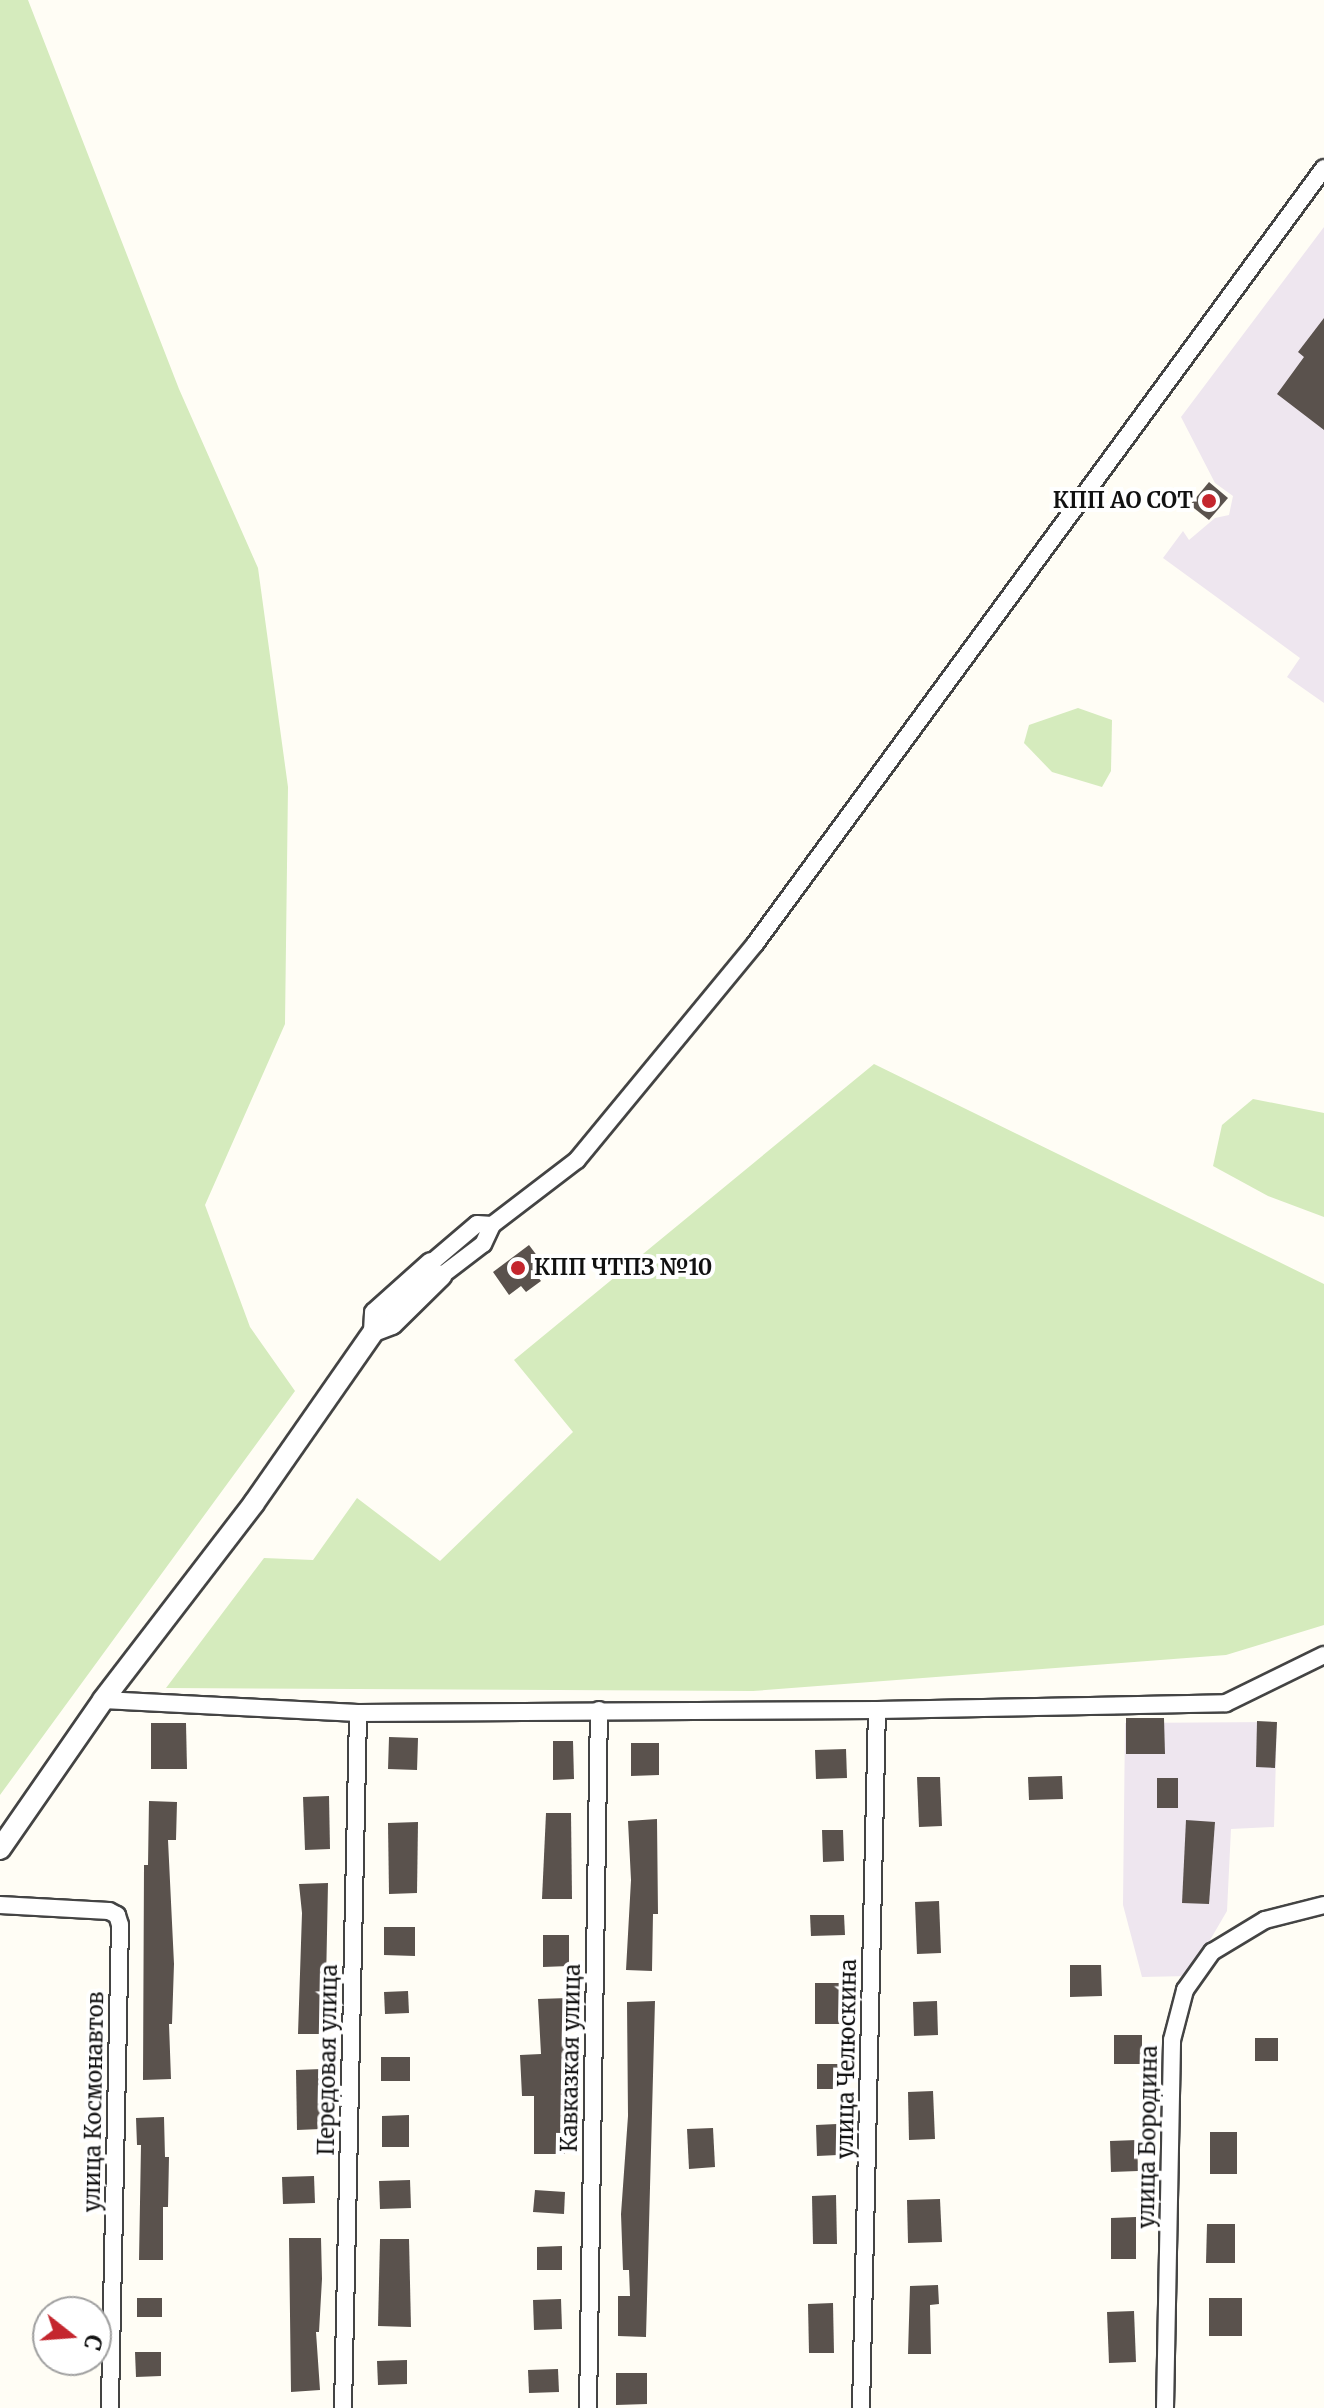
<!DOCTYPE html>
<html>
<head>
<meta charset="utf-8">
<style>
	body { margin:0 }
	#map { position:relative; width:1324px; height:2408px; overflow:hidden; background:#fffdf5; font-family:Merriweather,serif }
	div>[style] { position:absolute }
	.industrial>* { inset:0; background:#eee6ef }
	.green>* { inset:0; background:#d5ebbd }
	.building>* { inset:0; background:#5a524d }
	.roads { filter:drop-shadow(2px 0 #444) drop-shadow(-2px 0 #444) drop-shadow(0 2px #444) drop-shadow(0 -2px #444) }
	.minor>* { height:16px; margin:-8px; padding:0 8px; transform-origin:8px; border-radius:8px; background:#fff }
	.tertiary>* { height:20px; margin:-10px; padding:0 10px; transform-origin:10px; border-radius:10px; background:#fff }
	.dots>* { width:22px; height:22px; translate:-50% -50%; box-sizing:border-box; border:4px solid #fff; border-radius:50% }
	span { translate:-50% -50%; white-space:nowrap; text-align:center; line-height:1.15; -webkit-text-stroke:8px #fff; paint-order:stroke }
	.poi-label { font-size:22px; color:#111; font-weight:700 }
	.right { translate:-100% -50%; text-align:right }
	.left { translate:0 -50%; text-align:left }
	.street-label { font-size:22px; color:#111 }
	.north { position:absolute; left:32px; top:2296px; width:80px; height:80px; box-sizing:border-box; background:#fff; border:2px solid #a0a0a0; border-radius:50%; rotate:107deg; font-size:22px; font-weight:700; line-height:32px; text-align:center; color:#111 }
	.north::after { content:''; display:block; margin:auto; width:28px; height:36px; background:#c4262e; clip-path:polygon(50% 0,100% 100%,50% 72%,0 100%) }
</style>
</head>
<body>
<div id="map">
	<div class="industrial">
		<div style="clip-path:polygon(1324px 227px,1324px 703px,1287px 677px,1300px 658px,1163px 558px,1183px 531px,1189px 540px,1215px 518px,1229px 515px,1233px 496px,1215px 483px,1181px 417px)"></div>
		<div style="clip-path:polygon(1277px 1722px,1274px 1827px,1231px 1829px,1227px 1911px,1189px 1976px,1142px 1977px,1123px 1905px,1125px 1723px)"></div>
	</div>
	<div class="green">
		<div style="clip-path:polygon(0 0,28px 0,179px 389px,258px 568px,288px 787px,285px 1024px,205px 1205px,250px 1327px,295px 1391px,0 1795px)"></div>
		<div style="clip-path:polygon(1078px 708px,1112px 720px,1111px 771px,1102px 787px,1052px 772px,1024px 743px,1029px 725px)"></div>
		<div style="clip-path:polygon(874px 1064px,1324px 1284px,1324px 1625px,1226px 1655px,753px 1691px,166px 1688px,264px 1558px,313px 1560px,357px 1498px,440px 1561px,573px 1432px,514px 1360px)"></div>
		<div style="clip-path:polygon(1253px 1099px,1324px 1113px,1324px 1217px,1268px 1196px,1213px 1166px,1222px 1125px)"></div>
	</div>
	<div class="building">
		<div style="clip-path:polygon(1324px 318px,1324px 430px,1277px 394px,1304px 357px,1298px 352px)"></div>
		<div style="clip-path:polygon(1209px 482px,1228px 498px,1209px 520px,1190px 505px)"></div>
		<div style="clip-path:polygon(529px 1245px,544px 1265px,534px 1272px,541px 1281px,526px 1292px,521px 1286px,509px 1295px,493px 1272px)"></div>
		<div style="clip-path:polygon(1126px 1718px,1164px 1718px,1165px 1754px,1126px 1754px)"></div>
		<div style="clip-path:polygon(1257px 1721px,1277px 1722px,1275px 1768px,1256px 1767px)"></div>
		<div style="clip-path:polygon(151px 1723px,186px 1723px,187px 1769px,151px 1769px)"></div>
		<div style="clip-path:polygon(389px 1737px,418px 1738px,417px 1770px,388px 1769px)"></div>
		<div style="clip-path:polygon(553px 1741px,573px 1741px,574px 1779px,553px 1780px)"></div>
		<div style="clip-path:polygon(631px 1743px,659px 1743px,659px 1775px,631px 1776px)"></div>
		<div style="clip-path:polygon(846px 1749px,847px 1778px,816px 1779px,815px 1750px)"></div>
		<div style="clip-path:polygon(1062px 1776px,1063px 1799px,1029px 1800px,1028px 1777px)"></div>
		<div style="clip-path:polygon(917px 1777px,940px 1777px,942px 1826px,919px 1827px)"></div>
		<div style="clip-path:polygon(1157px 1778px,1178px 1778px,1178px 1808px,1157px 1808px)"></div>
		<div style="clip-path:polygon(329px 1796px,330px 1849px,305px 1850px,303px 1797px)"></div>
		<div style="clip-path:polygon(149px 1801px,177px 1802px,176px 1840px,168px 1840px,174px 1964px,172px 2024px,169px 2024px,171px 2079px,143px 2080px,144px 1865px,148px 1865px)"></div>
		<div style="clip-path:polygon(546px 1813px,571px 1813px,572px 1899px,542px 1899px)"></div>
		<div style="clip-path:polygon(657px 1819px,658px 1914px,653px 1914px,652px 1971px,626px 1970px,631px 1880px,628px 1821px)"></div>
		<div style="clip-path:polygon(1186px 1820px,1215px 1822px,1209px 1904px,1182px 1903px)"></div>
		<div style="clip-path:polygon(418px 1822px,417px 1893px,389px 1894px,388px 1823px)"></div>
		<div style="clip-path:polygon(822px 1830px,843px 1830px,844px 1861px,823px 1862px)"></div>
		<div style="clip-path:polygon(328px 1883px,325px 2034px,298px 2034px,302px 1913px,299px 1884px)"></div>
		<div style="clip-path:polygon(939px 1901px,941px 1953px,917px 1954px,915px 1902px)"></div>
		<div style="clip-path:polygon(810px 1915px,844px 1915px,845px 1935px,811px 1936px)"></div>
		<div style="clip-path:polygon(384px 1927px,415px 1927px,415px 1956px,384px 1955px)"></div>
		<div style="clip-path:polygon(543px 1935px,569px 1935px,569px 1966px,543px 1967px)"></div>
		<div style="clip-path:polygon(1070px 1965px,1101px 1965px,1102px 1996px,1070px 1997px)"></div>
		<div style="clip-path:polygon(815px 1983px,840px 1983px,840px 2024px,815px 2024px)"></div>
		<div style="clip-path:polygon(408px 1991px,409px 2013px,385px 2014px,384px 1992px)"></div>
		<div style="clip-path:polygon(568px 1998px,571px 2095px,564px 2095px,565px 2154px,534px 2154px,534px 2096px,522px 2096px,520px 2055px,541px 2054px,538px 1999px)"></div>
		<div style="clip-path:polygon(655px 2001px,646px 2337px,618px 2336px,618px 2296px,630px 2296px,629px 2270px,623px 2270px,621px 2214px,628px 2116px,627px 2002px)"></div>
		<div style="clip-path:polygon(937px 2001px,938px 2035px,914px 2036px,913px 2002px)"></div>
		<div style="clip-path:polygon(1114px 2035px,1142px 2035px,1142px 2064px,1114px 2064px)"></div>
		<div style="clip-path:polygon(1255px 2038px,1278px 2038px,1278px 2061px,1255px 2061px)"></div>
		<div style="clip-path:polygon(381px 2057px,410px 2057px,410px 2081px,381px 2081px)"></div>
		<div style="clip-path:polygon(817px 2064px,838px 2064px,838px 2089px,817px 2089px)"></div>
		<div style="clip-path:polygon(322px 2069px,321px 2129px,297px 2130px,296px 2070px)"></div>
		<div style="clip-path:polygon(933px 2091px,935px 2139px,909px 2140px,908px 2092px)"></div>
		<div style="clip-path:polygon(409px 2115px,409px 2147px,382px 2147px,382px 2116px)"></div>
		<div style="clip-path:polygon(164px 2117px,165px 2157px,169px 2157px,168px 2207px,163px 2207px,163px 2260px,139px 2260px,141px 2145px,137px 2145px,136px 2118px)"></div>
		<div style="clip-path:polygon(837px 2124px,838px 2155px,817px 2156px,816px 2125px)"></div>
		<div style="clip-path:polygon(713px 2128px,715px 2167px,689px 2169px,687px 2129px)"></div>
		<div style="clip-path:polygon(1210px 2132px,1237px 2132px,1237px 2174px,1210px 2174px)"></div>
		<div style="clip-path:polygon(1137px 2140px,1138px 2171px,1111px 2172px,1110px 2141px)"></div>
		<div style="clip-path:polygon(314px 2176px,315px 2203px,283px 2204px,282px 2177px)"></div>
		<div style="clip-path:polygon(410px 2180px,411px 2208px,380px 2209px,379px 2181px)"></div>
		<div style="clip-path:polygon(535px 2190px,565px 2192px,564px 2214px,533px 2212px)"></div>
		<div style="clip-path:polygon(836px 2195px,837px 2244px,813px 2244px,812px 2196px)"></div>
		<div style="clip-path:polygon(940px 2199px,942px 2242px,908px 2243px,907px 2200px)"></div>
		<div style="clip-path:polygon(1136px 2217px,1136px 2259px,1111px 2259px,1111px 2218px)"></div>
		<div style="clip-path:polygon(1207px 2224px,1235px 2224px,1235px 2263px,1206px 2263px)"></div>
		<div style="clip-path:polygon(289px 2238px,321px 2238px,322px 2279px,319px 2332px,316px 2332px,320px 2390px,291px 2392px)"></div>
		<div style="clip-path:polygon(380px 2239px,409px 2239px,411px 2327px,378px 2326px)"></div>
		<div style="clip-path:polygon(562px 2246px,562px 2270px,537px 2270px,537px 2247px)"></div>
		<div style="clip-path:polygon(938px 2285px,939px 2304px,930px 2305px,931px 2354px,908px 2354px,910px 2286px)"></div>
		<div style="clip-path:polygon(137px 2298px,162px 2298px,162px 2317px,137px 2317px)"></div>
		<div style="clip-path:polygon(1209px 2298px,1242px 2298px,1242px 2336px,1209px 2336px)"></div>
		<div style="clip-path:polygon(561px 2299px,562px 2329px,534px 2330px,533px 2300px)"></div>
		<div style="clip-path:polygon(833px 2303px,834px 2353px,809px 2353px,808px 2304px)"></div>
		<div style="clip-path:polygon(1134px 2311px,1136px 2362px,1109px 2363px,1107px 2312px)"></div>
		<div style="clip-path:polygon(135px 2352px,161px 2352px,161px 2376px,136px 2377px)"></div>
		<div style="clip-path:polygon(407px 2360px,407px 2384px,378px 2385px,377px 2361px)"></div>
		<div style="clip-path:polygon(558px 2369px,559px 2392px,529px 2393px,528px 2370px)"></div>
		<div style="clip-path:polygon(616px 2373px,647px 2373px,647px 2404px,616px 2405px)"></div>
	</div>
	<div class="roads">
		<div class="minor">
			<div style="left:492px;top:1225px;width:107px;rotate:-37.4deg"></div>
			<div style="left:577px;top:1160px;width:280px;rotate:-50.5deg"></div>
			<div style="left:755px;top:944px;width:962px;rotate:-53.75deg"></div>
			<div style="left:431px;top:1263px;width:60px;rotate:-40.3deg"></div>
			<div style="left:477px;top:1224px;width:15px;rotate:4deg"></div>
			<div style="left:492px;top:1225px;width:21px;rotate:115deg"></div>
			<div style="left:483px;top:1244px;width:53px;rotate:142.7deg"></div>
			<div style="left:103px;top:1700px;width:255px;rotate:2.9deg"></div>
			<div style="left:358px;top:1713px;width:519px;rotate:-0.33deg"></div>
			<div style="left:877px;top:1710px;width:349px;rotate:-1.1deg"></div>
			<div style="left:1226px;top:1703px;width:109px;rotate:-26.1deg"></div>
			<div style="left:0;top:1905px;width:109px;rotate:3.2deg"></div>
			<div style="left:109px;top:1911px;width:9px;rotate:27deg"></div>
			<div style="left:117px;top:1915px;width:10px;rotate:73deg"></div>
			<div style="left:120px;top:1925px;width:483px;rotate:91.2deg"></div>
			<div style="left:343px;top:2408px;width:695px;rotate:-88.76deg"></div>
			<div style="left:588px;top:2408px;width:698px;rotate:-89.1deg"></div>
			<div style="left:861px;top:2408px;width:698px;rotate:-88.69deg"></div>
			<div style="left:1165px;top:2408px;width:368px;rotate:-88.9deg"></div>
			<div style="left:1172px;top:2040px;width:52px;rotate:-75.4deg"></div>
			<div style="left:1185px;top:1990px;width:47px;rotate:-54.6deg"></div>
			<div style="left:1212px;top:1952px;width:62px;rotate:-31.1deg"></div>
			<div style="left:1265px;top:1920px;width:61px;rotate:-14.3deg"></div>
		</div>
		<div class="tertiary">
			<div style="left:431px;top:1263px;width:75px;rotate:138.2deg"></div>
			<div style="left:375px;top:1313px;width:18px;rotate:93deg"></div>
			<div style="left:374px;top:1331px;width:19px;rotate:-21deg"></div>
			<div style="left:392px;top:1324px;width:69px;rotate:-44.4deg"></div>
			<div style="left:0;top:1849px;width:181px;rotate:-55.3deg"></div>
			<div style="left:103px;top:1700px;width:248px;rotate:-52.5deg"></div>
			<div style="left:254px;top:1503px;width:210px;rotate:-55.1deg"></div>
		</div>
	</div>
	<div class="dots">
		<div style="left:1209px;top:501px;background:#c4262e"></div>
		<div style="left:518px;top:1268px;background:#c4262e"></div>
	</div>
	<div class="poi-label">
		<span class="right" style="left:1193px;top:501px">КПП АО СОТ</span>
		<span class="left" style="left:534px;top:1268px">КПП ЧТПЗ №10</span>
	</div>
	<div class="street-label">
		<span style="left:571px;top:2058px;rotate:-89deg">Кавказкая улица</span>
		<span style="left:847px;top:2059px;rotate:-89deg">улица Челюскина</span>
		<span style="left:328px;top:2060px;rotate:-89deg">Передовая улица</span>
		<span style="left:94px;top:2102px;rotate:-89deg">улица Космонавтов</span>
		<span style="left:1148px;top:2137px;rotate:-89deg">улица Бородина</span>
	</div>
	<div class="north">С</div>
</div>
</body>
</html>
